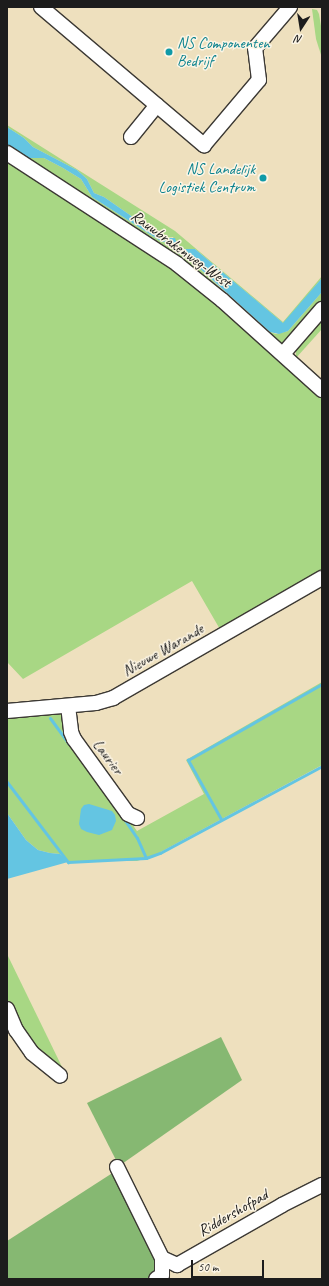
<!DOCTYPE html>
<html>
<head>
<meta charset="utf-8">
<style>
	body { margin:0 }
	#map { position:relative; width:329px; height:1286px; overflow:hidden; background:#eee0be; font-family:Caveat,sans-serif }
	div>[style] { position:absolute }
	.green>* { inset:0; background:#a8d784 }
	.forest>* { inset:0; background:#86b872 }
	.water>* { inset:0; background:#64c5e2 }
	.stream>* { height:3px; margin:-1.5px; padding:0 1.5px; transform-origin:1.5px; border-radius:1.5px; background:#64c5e2 }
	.roads { filter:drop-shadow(1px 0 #3c3934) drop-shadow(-1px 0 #3c3934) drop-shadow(0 1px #3c3934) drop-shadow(0 -1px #3c3934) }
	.minor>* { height:14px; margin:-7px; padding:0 7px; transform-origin:7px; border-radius:7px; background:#fff }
	.dots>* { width:11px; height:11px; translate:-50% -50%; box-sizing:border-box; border:2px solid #fcf5e5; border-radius:50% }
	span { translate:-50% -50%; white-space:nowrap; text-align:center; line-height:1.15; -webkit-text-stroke:3px #fcf5e5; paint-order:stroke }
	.culture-label { font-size:16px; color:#0d838f }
	.left { translate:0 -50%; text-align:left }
	.right { translate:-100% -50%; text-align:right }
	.street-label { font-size:16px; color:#1c1c1c }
	.frame { position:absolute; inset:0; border:8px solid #1c1c1c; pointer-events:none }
	.north { position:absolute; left:281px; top:8px; width:40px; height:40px; -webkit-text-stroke:3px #fcf5e5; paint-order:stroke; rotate:192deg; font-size:11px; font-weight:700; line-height:16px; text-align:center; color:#1c1c1c }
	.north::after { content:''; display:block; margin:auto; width:14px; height:18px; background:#1c1c1c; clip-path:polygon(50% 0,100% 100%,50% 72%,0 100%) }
	.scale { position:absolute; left:191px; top:1260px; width:73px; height:18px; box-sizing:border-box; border:2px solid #1c1c1c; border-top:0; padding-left:5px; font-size:12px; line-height:14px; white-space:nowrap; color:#1c1c1c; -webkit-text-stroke:3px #fcf5e5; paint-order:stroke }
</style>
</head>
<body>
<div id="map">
	<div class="green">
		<div style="clip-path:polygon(312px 9px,317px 10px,319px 14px,322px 32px,322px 58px,316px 39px)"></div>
		<div style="clip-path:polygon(7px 125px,175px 231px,283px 322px,322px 276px,322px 278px,284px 324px,195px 249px,179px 249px,173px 237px,163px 238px,104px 197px,94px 193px,87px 179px,77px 170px,33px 147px,24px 138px,7px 127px)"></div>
		<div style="clip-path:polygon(7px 146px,26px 158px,44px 158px,63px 168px,81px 179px,92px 197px,162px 242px,171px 241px,177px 253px,186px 256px,267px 331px,276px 334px,288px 331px,322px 292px,322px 301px,292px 337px,284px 343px,277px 343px,7px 150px)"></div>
		<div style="clip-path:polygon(7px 162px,166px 258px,322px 393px,322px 572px,221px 631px,192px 581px,23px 679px,7px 662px)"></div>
		<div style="clip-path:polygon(322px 317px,322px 329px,296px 358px,296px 349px)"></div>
		<div style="clip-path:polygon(322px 682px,322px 765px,155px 855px,137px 861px,75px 861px,68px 862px,60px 854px,50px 853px,38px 850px,26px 840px,7px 813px,7px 715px,63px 711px,70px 738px,137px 831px,204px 794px,186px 760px)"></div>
		<div style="clip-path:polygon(7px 954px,64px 1071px,47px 1062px,21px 1029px,7px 1000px)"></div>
	</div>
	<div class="forest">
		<div style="clip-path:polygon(221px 1037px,242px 1080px,119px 1166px,87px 1103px)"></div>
		<div style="clip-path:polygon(114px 1172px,163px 1270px,148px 1279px,7px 1279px,7px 1241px)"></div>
	</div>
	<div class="water">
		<div style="clip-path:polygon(7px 127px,24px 138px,33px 147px,77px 170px,87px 179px,94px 193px,104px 197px,163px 238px,175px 238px,179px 249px,195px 249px,283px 323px,322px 278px,322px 292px,288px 331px,279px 334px,270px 332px,186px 256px,177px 253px,171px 241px,162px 242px,92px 197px,81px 179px,63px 168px,44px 158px,26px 158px,7px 146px)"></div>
		<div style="clip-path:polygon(89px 804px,112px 811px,115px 815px,116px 821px,112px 830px,99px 835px,87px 832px,81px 829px,79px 824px,81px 809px,84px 805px)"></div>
		<div style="clip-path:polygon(7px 813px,26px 840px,38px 850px,50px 853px,60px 854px,68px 862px,7px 879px)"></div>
	</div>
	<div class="stream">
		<div style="left:50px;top:718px;width:32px;rotate:54deg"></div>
		<div style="left:7px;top:782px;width:101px;rotate:52.7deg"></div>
		<div style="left:68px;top:862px;width:78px;rotate:-2.9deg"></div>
		<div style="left:146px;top:858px;width:22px;rotate:-114deg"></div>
		<div style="left:137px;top:838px;width:27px;rotate:-124deg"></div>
		<div style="left:221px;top:819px;width:68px;rotate:-119.2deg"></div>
		<div style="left:188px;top:760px;width:154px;rotate:-29.6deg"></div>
		<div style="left:146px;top:858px;width:15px;rotate:-20deg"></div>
		<div style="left:160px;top:853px;width:184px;rotate:-28.2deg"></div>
	</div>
	<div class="roads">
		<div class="minor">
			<div style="left:41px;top:7px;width:214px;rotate:40.3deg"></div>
			<div style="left:204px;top:145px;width:85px;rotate:-49.8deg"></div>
			<div style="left:259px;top:80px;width:32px;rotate:-97deg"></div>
			<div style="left:255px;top:48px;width:54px;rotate:-49.5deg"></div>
			<div style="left:131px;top:137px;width:41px;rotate:-50.9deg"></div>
			<div style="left:7px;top:153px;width:203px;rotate:33.1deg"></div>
			<div style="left:177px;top:264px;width:58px;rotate:38.7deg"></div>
			<div style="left:222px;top:300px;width:135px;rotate:42deg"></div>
			<div style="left:283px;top:354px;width:60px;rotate:-49.1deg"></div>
			<div style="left:68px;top:706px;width:26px;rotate:83deg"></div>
			<div style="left:71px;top:732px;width:8px;rotate:67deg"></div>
			<div style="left:74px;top:739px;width:92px;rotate:54.2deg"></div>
			<div style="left:128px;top:814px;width:10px;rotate:24deg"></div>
			<div style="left:7px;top:711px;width:89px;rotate:-5.1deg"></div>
			<div style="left:96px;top:703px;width:18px;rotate:-16deg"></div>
			<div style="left:113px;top:698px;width:241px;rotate:-29.9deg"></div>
			<div style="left:7px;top:1009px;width:23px;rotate:67deg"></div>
			<div style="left:16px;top:1030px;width:28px;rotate:55deg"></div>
			<div style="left:32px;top:1053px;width:36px;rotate:39deg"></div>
			<div style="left:117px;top:1167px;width:102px;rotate:63.7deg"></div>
			<div style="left:162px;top:1258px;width:17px;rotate:90deg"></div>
			<div style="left:162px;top:1275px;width:7px;rotate:146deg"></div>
			<div style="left:162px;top:1258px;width:17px;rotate:25deg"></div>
			<div style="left:177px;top:1265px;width:121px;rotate:-29.7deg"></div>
			<div style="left:282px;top:1205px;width:45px;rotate:-26.6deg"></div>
		</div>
	</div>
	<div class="dots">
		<div style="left:169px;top:52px;background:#0f9aa8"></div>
		<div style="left:263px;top:178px;background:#0f9aa8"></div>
	</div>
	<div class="culture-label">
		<span class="left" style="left:177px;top:52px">NS Componenten<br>Bedrijf</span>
		<span class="right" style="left:255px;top:178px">NS Landelijk<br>Logistiek Centrum</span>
	</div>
	<div class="street-label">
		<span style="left:181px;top:249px;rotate:36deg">Rauwbrakenweg-West</span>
		<span style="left:163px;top:650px;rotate:-30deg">Nieuwe Warande</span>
		<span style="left:108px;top:757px;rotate:54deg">Laurier</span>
		<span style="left:233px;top:1213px;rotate:-30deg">Riddershofpad</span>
	</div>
	<div class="frame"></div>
	<div class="north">N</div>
	<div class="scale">50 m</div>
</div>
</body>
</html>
